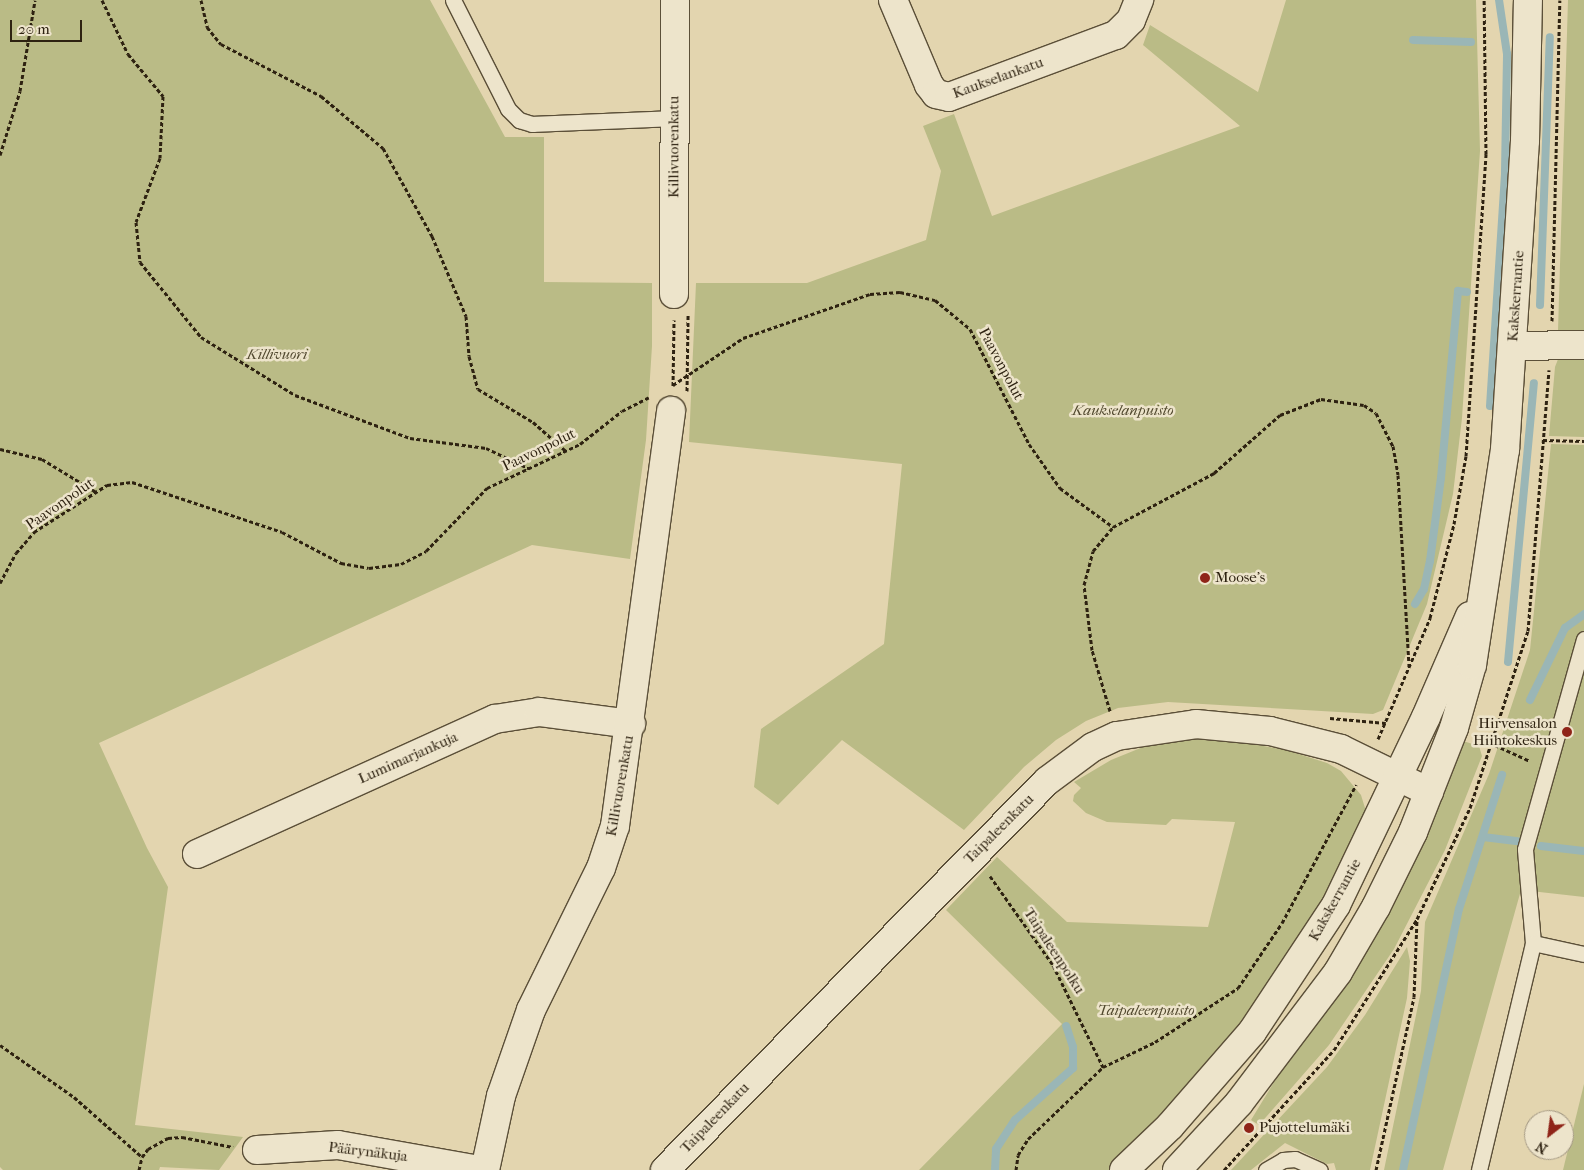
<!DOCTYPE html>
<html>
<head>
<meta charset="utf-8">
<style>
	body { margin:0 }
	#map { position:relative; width:1584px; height:1170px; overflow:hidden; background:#e3d5af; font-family:"IM FELL French Canon",serif }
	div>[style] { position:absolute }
	.green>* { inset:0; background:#babb86 }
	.stream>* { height:8px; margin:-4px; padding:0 4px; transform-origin:4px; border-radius:4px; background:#9ab6b6 }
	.path>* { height:3px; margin-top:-1.5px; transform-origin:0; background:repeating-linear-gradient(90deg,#2e2211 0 4px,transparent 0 6.5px) }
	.roads { filter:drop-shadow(1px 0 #5b4f38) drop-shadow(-1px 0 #5b4f38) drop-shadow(0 1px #5b4f38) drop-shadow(0 -1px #5b4f38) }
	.lane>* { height:15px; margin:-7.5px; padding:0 7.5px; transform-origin:7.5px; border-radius:7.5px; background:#ede4cb }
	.street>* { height:28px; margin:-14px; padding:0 14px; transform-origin:14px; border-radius:14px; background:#ede4cb }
	.secondary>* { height:28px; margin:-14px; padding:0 14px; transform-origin:14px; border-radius:14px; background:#ede4cb }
	.dots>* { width:14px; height:14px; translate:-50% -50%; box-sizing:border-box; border:2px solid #ede4cb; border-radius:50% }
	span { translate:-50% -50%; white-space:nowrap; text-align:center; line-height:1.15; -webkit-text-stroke:5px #ede4cb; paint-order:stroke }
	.street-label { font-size:15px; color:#2e2211 }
	.park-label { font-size:15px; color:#51482e; font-style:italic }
	.poi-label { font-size:15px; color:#2e2211 }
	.left { translate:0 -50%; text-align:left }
	.right { translate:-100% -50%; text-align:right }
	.north { position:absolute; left:1524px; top:1110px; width:50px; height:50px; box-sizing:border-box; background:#ede4cb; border:1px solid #a19681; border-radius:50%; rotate:210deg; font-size:14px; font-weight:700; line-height:20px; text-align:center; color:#2e2211 }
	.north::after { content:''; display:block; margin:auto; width:18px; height:22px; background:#8f2418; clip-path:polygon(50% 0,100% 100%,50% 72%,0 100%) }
	.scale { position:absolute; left:10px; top:20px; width:72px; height:22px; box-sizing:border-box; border:2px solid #2e2211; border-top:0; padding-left:6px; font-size:15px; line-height:18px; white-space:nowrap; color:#2e2211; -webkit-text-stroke:4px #ede4cb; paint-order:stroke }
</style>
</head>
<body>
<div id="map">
	<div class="green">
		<div style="clip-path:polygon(0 0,430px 0,505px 137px,544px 137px,544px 282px,652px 283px,652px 346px,646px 440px,630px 559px,532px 545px,99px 743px,147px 848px,168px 887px,135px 1125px,243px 1137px,219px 1170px,160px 1167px,159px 1170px,3px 1170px,0 1167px)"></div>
		<div style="clip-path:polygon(1286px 0,1476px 0,1480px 151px,1462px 418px,1453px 494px,1427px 604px,1383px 710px,1373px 714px,1168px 702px,1118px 708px,1086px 721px,1056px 740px,1024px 767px,964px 830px,842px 740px,778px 805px,754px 787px,761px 729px,884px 644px,902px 464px,689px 442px,696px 283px,807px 283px,926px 240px,941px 171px,923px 126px,954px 114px,992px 216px,1240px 126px,1143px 45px,1150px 25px,1258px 92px)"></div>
		<div style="clip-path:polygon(1568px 0,1584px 0,1584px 336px,1562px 336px,1558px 331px)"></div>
		<div style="clip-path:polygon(1560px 354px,1584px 354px,1584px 437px,1549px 436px,1555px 367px)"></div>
		<div style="clip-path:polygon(1551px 444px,1584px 445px,1584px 897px,1521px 890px,1443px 1170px,1384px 1170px,1421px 991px,1425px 922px,1489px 774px,1530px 650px)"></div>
		<div style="clip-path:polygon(1189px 739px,1235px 741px,1286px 750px,1327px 763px,1341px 771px,1361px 795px,1365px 808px,1365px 819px,1342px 873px,1223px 1052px,1111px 1170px,919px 1170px,1062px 1024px,946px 910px,997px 857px,1067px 922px,1208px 927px,1235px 822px,1172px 819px,1166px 825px,1107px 822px,1086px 813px,1073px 801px,1074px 795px,1081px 788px,1074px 782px,1111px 760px,1143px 747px)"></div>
		<div style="clip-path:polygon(1463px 741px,1479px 746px,1482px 756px,1445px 850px,1394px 949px,1329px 1045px,1259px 1125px,1251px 1120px,1287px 1061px)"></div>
		<div style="clip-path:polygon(1407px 947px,1410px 961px,1407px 998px,1370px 1170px,1336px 1170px,1334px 1163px,1327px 1164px,1285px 1143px,1251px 1170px,1231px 1170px,1327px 1067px,1365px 1015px)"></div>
		<div style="clip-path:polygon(1584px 1084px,1584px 1170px,1563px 1170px)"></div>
	</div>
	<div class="stream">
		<div style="left:1413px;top:40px;width:58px;rotate:2deg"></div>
		<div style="left:1540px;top:305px;width:268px;rotate:-87.9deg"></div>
		<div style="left:1490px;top:406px;width:235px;rotate:-86.3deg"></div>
		<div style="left:1505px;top:171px;width:117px;rotate:-89deg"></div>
		<div style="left:1507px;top:54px;width:55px;rotate:-98.4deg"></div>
		<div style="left:1415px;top:604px;width:17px;rotate:-59deg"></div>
		<div style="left:1424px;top:589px;width:29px;rotate:-78deg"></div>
		<div style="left:1430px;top:561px;width:84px;rotate:-82.5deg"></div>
		<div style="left:1441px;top:478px;width:188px;rotate:-84.8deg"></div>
		<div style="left:1458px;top:291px;width:9px;rotate:6deg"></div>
		<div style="left:1508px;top:662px;width:280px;rotate:-84.7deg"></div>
		<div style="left:1530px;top:700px;width:80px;rotate:-64.1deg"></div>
		<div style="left:1565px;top:628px;width:24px;rotate:-36deg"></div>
		<div style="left:1483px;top:837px;width:35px;rotate:7deg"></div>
		<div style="left:1541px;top:846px;width:43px;rotate:6.6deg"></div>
		<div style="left:995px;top:1170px;width:21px;rotate:-87deg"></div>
		<div style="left:996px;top:1149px;width:35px;rotate:-57deg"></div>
		<div style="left:1015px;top:1120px;width:78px;rotate:-41.9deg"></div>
		<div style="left:1073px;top:1068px;width:21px;rotate:-90deg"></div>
		<div style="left:1073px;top:1047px;width:22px;rotate:-108deg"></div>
		<div style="left:1403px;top:1170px;width:267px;rotate:-77.9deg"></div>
		<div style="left:1459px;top:909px;width:141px;rotate:-72.2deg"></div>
	</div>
	<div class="path">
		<div style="left:102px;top:0;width:60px;rotate:64.3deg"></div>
		<div style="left:128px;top:54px;width:55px;rotate:50.2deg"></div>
		<div style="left:163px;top:96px;width:62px;rotate:92.8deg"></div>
		<div style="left:160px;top:158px;width:68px;rotate:110.6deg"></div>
		<div style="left:136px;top:222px;width:40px;rotate:84.3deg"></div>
		<div style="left:140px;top:262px;width:97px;rotate:50.9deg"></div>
		<div style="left:201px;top:337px;width:110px;rotate:31.7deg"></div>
		<div style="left:295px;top:395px;width:123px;rotate:20.5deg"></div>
		<div style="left:410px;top:438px;width:77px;rotate:7.5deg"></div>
		<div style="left:486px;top:448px;width:47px;rotate:25.5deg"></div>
		<div style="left:201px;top:0;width:28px;rotate:77deg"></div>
		<div style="left:207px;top:27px;width:22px;rotate:51deg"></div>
		<div style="left:221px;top:44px;width:113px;rotate:27.5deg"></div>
		<div style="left:321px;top:96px;width:81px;rotate:40deg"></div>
		<div style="left:383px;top:148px;width:101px;rotate:60.9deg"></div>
		<div style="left:432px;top:236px;width:87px;rotate:67deg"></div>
		<div style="left:466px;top:316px;width:40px;rotate:85.7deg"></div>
		<div style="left:469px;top:356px;width:34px;rotate:75deg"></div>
		<div style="left:478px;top:389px;width:64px;rotate:31deg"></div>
		<div style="left:533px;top:422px;width:44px;rotate:41.3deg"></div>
		<div style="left:0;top:155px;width:67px;rotate:-72.6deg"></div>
		<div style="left:20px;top:91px;width:92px;rotate:-80.6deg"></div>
		<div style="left:1552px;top:321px;width:321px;rotate:-88.6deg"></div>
		<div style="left:673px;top:385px;width:84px;rotate:-33.9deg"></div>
		<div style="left:743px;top:338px;width:134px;rotate:-19.1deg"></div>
		<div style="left:870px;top:294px;width:30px;rotate:-4deg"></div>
		<div style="left:900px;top:292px;width:36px;rotate:13deg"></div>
		<div style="left:935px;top:300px;width:45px;rotate:39.6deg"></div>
		<div style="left:970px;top:329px;width:129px;rotate:62.8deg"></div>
		<div style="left:1029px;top:444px;width:54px;rotate:54.8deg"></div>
		<div style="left:1060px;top:488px;width:66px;rotate:36.3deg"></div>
		<div style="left:673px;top:386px;width:66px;rotate:-89.1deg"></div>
		<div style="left:687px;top:391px;width:76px;rotate:-89.2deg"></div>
		<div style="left:1543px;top:440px;width:41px;rotate:1.4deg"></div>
		<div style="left:0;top:449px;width:43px;rotate:13.4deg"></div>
		<div style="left:42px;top:459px;width:63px;rotate:31.4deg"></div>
		<div style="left:0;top:583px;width:34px;rotate:-62deg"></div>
		<div style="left:16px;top:553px;width:28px;rotate:-49deg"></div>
		<div style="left:34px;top:532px;width:87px;rotate:-32.8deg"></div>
		<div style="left:107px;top:485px;width:25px;rotate:-7deg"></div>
		<div style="left:132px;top:482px;width:158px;rotate:18.4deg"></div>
		<div style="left:282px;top:532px;width:67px;rotate:27.7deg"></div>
		<div style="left:341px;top:563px;width:28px;rotate:10deg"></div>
		<div style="left:369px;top:568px;width:32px;rotate:-7deg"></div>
		<div style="left:401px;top:564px;width:28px;rotate:-27deg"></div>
		<div style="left:426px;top:551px;width:88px;rotate:-45.9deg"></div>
		<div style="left:487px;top:488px;width:103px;rotate:-25.3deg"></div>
		<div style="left:580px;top:444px;width:53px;rotate:-38.2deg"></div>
		<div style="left:622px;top:411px;width:30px;rotate:-27deg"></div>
		<div style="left:1110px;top:711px;width:64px;rotate:-106.4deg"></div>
		<div style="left:1092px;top:650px;width:65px;rotate:-97deg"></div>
		<div style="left:1084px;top:585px;width:35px;rotate:-75deg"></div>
		<div style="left:1093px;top:551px;width:31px;rotate:-50deg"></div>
		<div style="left:1113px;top:527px;width:115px;rotate:-28.1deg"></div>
		<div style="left:1214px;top:473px;width:88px;rotate:-41.3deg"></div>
		<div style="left:1280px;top:415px;width:44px;rotate:-21.3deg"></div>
		<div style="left:1321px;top:399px;width:43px;rotate:7.9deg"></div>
		<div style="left:1364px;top:405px;width:14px;rotate:34deg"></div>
		<div style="left:1376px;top:413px;width:37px;rotate:63deg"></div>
		<div style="left:1393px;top:446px;width:29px;rotate:80deg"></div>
		<div style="left:1398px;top:475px;width:192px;rotate:86.7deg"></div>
		<div style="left:1330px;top:718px;width:56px;rotate:5.1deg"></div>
		<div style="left:1477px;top:737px;width:58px;rotate:24.4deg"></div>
		<div style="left:1378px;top:739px;width:132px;rotate:-66.7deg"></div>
		<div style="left:1430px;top:618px;width:97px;rotate:-75.7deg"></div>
		<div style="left:1454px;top:524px;width:69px;rotate:-80deg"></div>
		<div style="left:1466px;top:456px;width:303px;rotate:-86.2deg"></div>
		<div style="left:1486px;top:154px;width:154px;rotate:-90.7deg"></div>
		<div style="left:990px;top:876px;width:109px;rotate:54.7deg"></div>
		<div style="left:1053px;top:965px;width:114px;rotate:63.9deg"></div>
		<div style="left:0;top:1045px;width:90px;rotate:35.1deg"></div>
		<div style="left:74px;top:1097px;width:91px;rotate:41.4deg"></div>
		<div style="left:139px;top:1170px;width:13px;rotate:-77deg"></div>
		<div style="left:142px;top:1157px;width:10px;rotate:-53deg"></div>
		<div style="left:148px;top:1149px;width:23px;rotate:-29deg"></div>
		<div style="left:168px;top:1138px;width:14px;rotate:-4deg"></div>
		<div style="left:182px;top:1137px;width:52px;rotate:11.1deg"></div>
		<div style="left:1016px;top:1170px;width:15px;rotate:-82deg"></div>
		<div style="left:1018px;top:1155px;width:19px;rotate:-58deg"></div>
		<div style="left:1028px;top:1139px;width:104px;rotate:-43.8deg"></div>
		<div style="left:1103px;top:1067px;width:58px;rotate:-25.7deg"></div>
		<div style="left:1155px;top:1042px;width:99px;rotate:-33deg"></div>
		<div style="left:1238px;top:988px;width:78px;rotate:-55.9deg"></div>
		<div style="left:1282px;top:923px;width:157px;rotate:-61.8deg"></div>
		<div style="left:1224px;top:1170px;width:163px;rotate:-47.5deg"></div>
		<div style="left:1334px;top:1050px;width:155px;rotate:-57.6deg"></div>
		<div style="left:1417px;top:919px;width:123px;rotate:-64.5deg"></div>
		<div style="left:1470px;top:808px;width:186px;rotate:-71.9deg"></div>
		<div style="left:1528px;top:631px;width:262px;rotate:-85.4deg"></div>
		<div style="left:1376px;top:1170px;width:177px;rotate:-77.6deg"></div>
		<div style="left:1414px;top:997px;width:77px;rotate:-87.8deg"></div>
	</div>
	<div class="roads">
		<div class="lane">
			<div style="left:453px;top:0;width:122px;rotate:63.2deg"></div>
			<div style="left:508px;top:109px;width:16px;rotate:45deg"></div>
			<div style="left:519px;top:120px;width:14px;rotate:17deg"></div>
			<div style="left:532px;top:124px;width:142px;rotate:-2.4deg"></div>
			<div style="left:1533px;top:943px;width:94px;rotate:-94.9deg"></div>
			<div style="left:1525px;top:849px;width:218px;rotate:-74.3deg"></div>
			<div style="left:1266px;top:1170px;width:20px;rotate:-30deg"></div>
			<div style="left:1283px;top:1160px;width:12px;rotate:-5deg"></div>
			<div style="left:1295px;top:1159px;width:27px;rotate:24deg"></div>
			<div style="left:1479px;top:1170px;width:233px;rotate:-76.6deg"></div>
			<div style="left:1533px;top:943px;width:52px;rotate:12.2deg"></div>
		</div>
		<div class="street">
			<div style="left:893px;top:0;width:92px;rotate:67deg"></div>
			<div style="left:929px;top:85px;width:11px;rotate:52deg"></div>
			<div style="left:936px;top:94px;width:13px;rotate:13deg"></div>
			<div style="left:949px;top:97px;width:178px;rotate:-20.4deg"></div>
			<div style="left:1116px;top:35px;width:21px;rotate:-45deg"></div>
			<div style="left:1131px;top:20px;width:22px;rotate:-68deg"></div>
			<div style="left:674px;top:294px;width:294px;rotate:-89.8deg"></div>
			<div style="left:1513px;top:346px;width:71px;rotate:-0.8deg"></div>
			<div style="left:197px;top:854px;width:327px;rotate:-24.4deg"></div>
			<div style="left:495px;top:719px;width:45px;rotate:-9deg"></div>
			<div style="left:539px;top:712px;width:93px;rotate:7.4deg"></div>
			<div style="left:257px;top:1150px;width:81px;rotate:-3.5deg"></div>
			<div style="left:338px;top:1145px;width:142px;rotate:10.1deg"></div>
			<div style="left:485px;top:1170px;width:76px;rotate:-77.8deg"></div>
			<div style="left:501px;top:1096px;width:91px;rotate:-70.8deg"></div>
			<div style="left:531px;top:1010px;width:158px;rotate:-63.8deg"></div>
			<div style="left:601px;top:868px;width:44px;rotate:-71.6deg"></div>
			<div style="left:615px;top:826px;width:419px;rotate:-82.3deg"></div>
			<div style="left:665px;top:1170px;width:545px;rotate:-45.52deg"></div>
			<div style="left:1047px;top:781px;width:57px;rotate:-36.5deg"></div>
			<div style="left:1093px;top:747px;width:26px;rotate:-25deg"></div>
			<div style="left:1117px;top:736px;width:80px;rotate:-8.6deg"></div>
			<div style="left:1196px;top:724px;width:74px;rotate:5.4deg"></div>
			<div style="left:1270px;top:731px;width:73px;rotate:14.2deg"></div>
			<div style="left:1341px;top:749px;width:98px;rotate:26deg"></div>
		</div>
		<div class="secondary">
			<div style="left:1124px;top:1170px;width:64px;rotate:-43.7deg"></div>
			<div style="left:1170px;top:1126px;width:125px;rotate:-48.9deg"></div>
			<div style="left:1252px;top:1032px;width:152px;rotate:-56.5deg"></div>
			<div style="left:1336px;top:905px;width:208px;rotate:-64.4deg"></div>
			<div style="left:1426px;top:717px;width:110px;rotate:-66.5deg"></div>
			<div style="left:1177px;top:1170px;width:91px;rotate:-47.2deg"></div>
			<div style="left:1239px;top:1103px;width:164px;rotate:-52.9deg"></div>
			<div style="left:1338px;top:972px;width:75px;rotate:-59.7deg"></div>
			<div style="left:1376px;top:907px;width:84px;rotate:-63.7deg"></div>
			<div style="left:1413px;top:832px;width:112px;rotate:-68.5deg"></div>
			<div style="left:1454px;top:728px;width:66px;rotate:-74.1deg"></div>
			<div style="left:1472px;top:665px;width:218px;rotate:-81.3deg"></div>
			<div style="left:1505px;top:450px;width:310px;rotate:-86.3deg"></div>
			<div style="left:1525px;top:141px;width:141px;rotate:-88.8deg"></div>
		</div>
	</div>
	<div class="dots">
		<div style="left:1205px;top:578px;background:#8f2418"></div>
		<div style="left:1567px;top:732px;background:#8f2418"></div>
		<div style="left:1249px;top:1128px;background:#8f2418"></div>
	</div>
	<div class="street-label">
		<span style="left:998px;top:78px;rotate:-20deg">Kaukselankatu</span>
		<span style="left:674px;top:147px;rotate:-90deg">Killivuorenkatu</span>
		<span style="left:1516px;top:296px;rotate:-86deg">Kakskerrantie</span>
		<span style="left:1001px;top:364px;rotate:62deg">Paavonpolut</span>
		<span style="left:539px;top:450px;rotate:-26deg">Paavonpolut</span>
		<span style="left:60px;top:504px;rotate:-35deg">Paavonpolut</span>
		<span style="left:408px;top:758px;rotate:-24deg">Lumimarjankuja</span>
		<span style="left:620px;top:786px;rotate:-80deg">Killivuorenkatu</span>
		<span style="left:999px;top:829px;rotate:-45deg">Taipaleenkatu</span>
		<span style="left:1335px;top:900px;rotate:-61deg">Kakskerrantie</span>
		<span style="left:1054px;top:951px;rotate:57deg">Taipaleenpolku</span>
		<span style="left:715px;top:1118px;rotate:-46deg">Taipaleenkatu</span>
		<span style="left:368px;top:1152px;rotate:7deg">Päärynäkuja</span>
	</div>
	<div class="park-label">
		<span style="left:277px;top:355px">Killivuori</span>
		<span style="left:1123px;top:411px">Kaukselanpuisto</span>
		<span style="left:1146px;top:1011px">Taipaleenpuisto</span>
	</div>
	<div class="poi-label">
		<span class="left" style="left:1215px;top:578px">Moose's</span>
		<span class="right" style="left:1557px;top:732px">Hirvensalon<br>Hiihtokeskus</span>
		<span class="left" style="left:1259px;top:1128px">Pujottelumäki</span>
	</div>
	<div class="north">N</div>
	<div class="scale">20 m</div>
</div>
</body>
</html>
